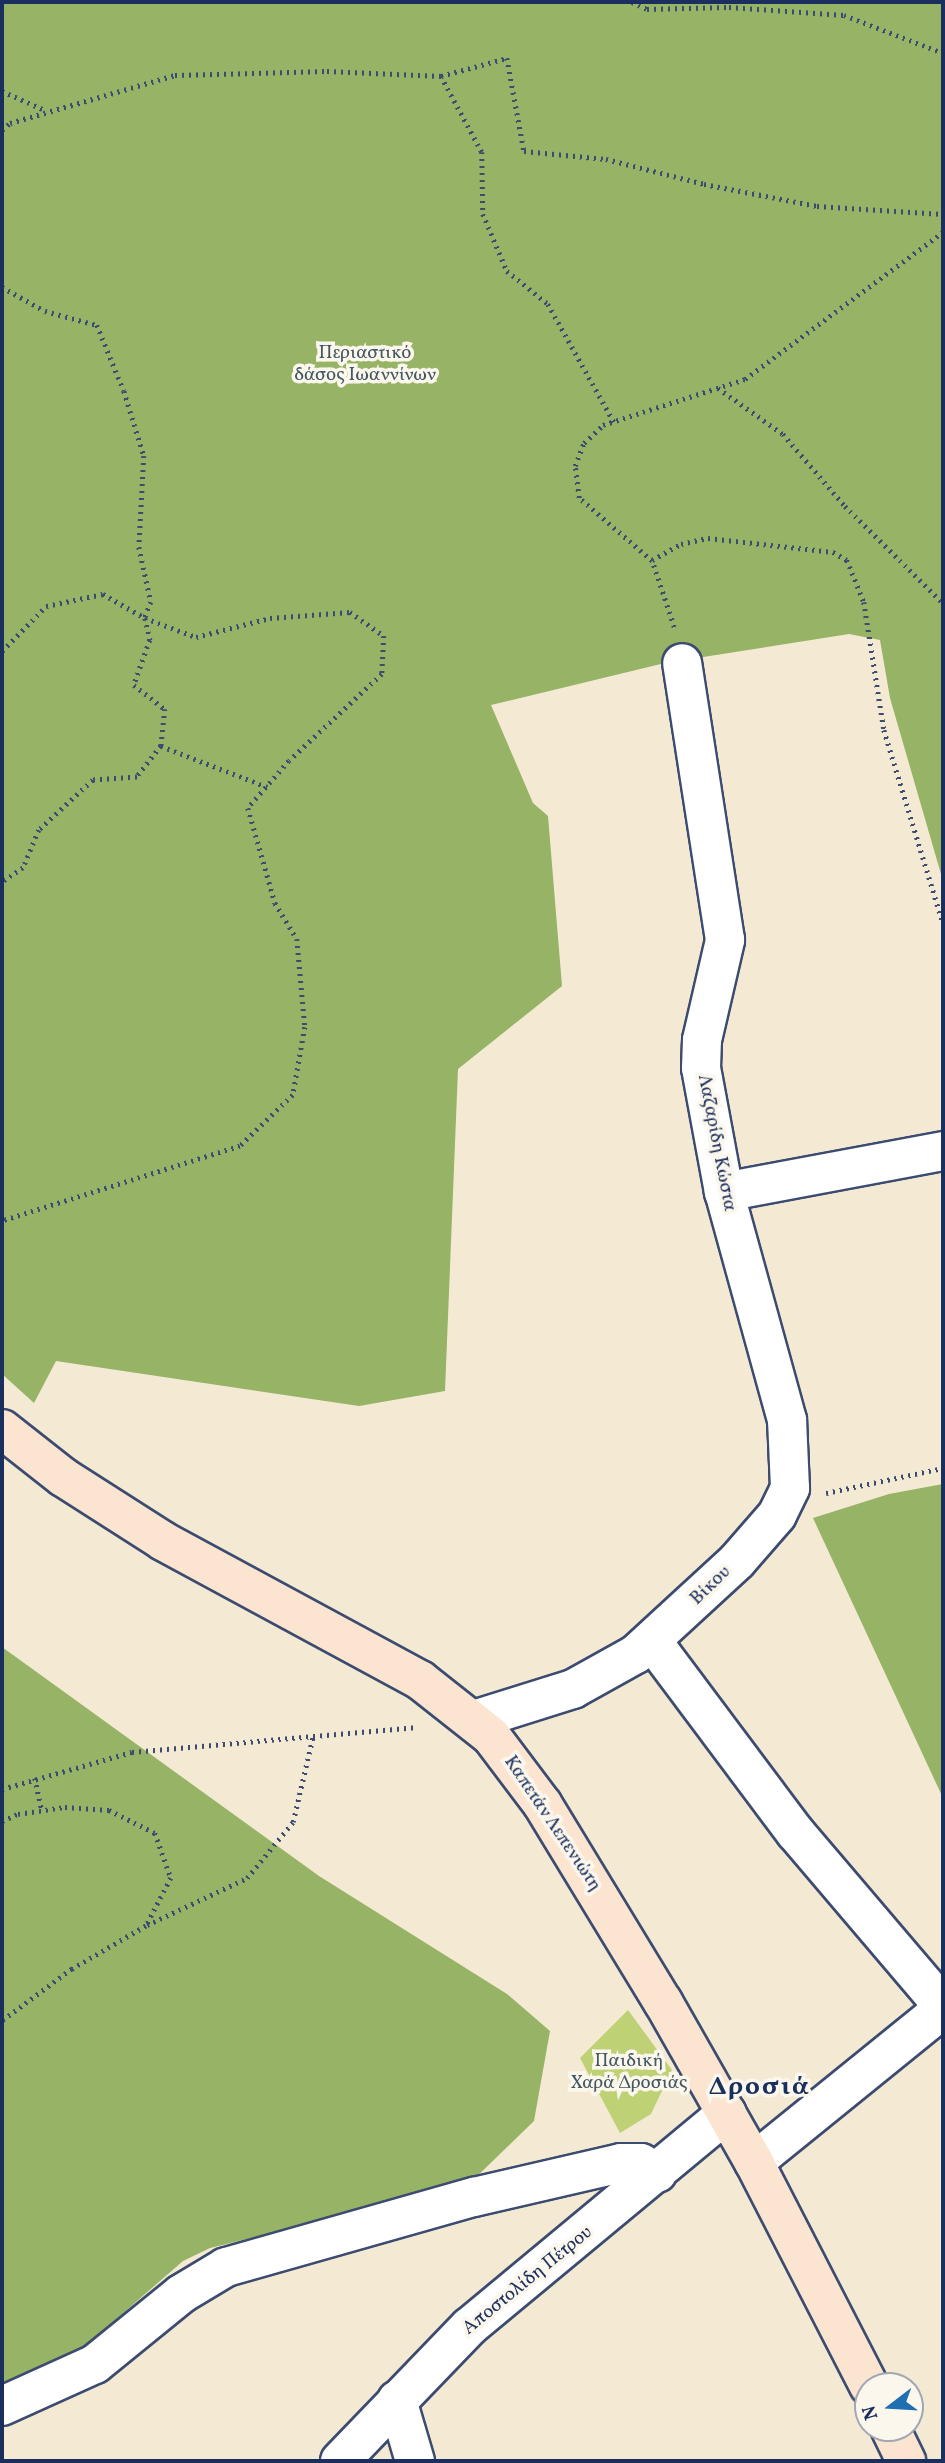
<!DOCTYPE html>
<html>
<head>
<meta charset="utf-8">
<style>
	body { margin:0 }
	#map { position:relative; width:945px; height:2463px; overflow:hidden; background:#f4ead3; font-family:Vollkorn,serif }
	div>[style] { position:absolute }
	.green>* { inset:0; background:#bed174 }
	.forest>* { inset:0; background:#96b366 }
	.path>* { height:4.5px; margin-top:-2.25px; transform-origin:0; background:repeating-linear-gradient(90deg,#3c4b70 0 2px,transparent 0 7px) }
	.roads { filter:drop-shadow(2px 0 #3c4b70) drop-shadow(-2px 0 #3c4b70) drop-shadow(0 2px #3c4b70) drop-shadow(0 -2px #3c4b70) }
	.street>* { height:38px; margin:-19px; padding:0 19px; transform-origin:19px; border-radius:19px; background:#fff }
	.secondary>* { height:38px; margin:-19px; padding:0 19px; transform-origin:19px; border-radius:19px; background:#fce5d0 }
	span { translate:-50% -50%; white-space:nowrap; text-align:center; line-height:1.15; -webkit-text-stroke:7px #fbf7ec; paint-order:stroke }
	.park-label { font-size:19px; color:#445864 }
	.street-label { font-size:19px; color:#1b2f5e }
	.district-label { font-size:26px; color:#1b2f5e; font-weight:700; letter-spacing:2px }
	.frame { position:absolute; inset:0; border:4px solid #1b2f5e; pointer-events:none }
	.north { position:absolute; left:854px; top:2372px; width:70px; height:70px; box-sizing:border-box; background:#fbf7ec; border:2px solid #a1a7b3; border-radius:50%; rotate:253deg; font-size:19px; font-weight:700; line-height:28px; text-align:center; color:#1b2f5e }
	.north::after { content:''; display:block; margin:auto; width:24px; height:32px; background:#1f6fb2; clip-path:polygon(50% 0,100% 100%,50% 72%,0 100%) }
</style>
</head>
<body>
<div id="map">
	<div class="green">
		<div style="clip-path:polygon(628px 2010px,672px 2070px,651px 2114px,620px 2133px,580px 2058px)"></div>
	</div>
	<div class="forest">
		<div style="clip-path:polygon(2px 2px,943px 2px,943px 881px,890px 698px,880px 640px,849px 634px,665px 663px,491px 705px,533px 803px,548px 816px,562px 986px,458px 1069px,445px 1391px,359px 1406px,56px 1361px,34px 1403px,2px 1374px)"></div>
		<div style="clip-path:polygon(943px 1484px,943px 1798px,813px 1518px,889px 1494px)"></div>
		<div style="clip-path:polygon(2px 1647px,319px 1876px,507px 1994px,550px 2031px,534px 2121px,469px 2184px,210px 2248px,183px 2261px,60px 2368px,28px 2383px,2px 2384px)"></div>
	</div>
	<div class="path">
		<div style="left:632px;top:2px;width:17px;rotate:25deg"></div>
		<div style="left:647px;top:9px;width:82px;rotate:-1.4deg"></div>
		<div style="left:729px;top:7px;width:115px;rotate:4deg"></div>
		<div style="left:844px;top:15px;width:106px;rotate:21deg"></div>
		<div style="left:441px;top:76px;width:86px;rotate:61.7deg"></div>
		<div style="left:482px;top:152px;width:62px;rotate:89.1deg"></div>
		<div style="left:483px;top:214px;width:62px;rotate:67.2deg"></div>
		<div style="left:507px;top:271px;width:53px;rotate:38.8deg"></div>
		<div style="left:548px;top:304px;width:135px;rotate:60.8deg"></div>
		<div style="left:2px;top:91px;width:49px;rotate:24deg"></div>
		<div style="left:2px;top:130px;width:11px;rotate:-41deg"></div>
		<div style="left:10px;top:123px;width:172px;rotate:-16.2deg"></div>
		<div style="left:175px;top:75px;width:152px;rotate:-1.5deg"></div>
		<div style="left:327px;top:71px;width:114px;rotate:2.5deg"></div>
		<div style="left:441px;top:76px;width:68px;rotate:-15.3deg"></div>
		<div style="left:507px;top:58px;width:95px;rotate:79.6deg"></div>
		<div style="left:524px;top:151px;width:82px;rotate:5.6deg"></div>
		<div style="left:606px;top:159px;width:101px;rotate:14.3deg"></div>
		<div style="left:704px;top:184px;width:115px;rotate:11deg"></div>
		<div style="left:817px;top:206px;width:126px;rotate:3.6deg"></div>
		<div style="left:2px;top:287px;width:49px;rotate:29.2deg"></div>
		<div style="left:45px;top:311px;width:54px;rotate:15.1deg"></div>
		<div style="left:97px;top:325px;width:71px;rotate:67.8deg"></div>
		<div style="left:124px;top:391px;width:68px;rotate:72.9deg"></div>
		<div style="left:144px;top:456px;width:91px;rotate:93.1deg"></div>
		<div style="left:139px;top:547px;width:56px;rotate:77.7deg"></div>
		<div style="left:151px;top:602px;width:17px;rotate:111deg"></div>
		<div style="left:145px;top:618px;width:23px;rotate:77deg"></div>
		<div style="left:150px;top:640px;width:48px;rotate:109.6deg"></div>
		<div style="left:134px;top:685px;width:39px;rotate:38deg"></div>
		<div style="left:165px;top:709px;width:37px;rotate:96deg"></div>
		<div style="left:161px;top:746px;width:39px;rotate:128deg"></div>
		<div style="left:137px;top:777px;width:44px;rotate:176.1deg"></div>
		<div style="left:93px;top:780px;width:74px;rotate:137.2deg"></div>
		<div style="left:39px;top:830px;width:41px;rotate:112.8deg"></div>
		<div style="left:23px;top:868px;width:25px;rotate:146deg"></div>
		<div style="left:718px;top:388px;width:80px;rotate:35.3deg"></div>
		<div style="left:783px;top:434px;width:95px;rotate:49.3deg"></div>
		<div style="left:845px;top:506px;width:138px;rotate:44.7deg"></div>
		<div style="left:652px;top:560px;width:33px;rotate:-29deg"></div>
		<div style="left:681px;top:544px;width:28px;rotate:-13deg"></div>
		<div style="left:708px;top:538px;width:126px;rotate:6.4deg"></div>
		<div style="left:833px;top:552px;width:16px;rotate:30deg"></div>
		<div style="left:847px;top:560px;width:45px;rotate:68deg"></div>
		<div style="left:864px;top:602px;width:130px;rotate:81.1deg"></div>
		<div style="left:884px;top:730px;width:202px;rotate:73deg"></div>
		<div style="left:674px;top:627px;width:70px;rotate:-108.4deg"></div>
		<div style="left:652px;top:561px;width:96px;rotate:-139.2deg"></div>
		<div style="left:579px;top:498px;width:32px;rotate:-97deg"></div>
		<div style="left:575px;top:466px;width:25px;rotate:-69deg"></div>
		<div style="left:584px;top:443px;width:26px;rotate:-43deg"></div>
		<div style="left:603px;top:425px;width:149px;rotate:-17.9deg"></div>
		<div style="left:745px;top:379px;width:247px;rotate:-36.6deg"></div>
		<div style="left:2px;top:651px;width:63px;rotate:-45.6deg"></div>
		<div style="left:46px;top:606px;width:58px;rotate:-11.9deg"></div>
		<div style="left:103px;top:594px;width:48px;rotate:29.7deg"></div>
		<div style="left:145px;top:618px;width:54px;rotate:20.4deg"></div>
		<div style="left:196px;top:637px;width:76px;rotate:-14.4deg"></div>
		<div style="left:270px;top:618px;width:80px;rotate:-4.3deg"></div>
		<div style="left:350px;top:612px;width:42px;rotate:35.2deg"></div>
		<div style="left:384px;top:636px;width:38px;rotate:93deg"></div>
		<div style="left:382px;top:674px;width:127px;rotate:136.9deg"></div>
		<div style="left:289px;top:761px;width:62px;rotate:131.1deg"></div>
		<div style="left:248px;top:808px;width:99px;rotate:74.1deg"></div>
		<div style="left:275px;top:903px;width:42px;rotate:58.6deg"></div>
		<div style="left:297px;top:939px;width:88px;rotate:84.8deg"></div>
		<div style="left:305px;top:1027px;width:69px;rotate:100deg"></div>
		<div style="left:293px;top:1095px;width:74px;rotate:136.1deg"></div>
		<div style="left:240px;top:1146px;width:250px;rotate:162.5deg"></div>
		<div style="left:161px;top:746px;width:114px;rotate:21.1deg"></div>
		<div style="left:826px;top:1493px;width:120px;rotate:-12.1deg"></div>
		<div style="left:35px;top:1778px;width:33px;rotate:78deg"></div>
		<div style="left:2px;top:1789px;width:135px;rotate:-15.9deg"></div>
		<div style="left:132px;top:1752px;width:287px;rotate:-5deg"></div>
		<div style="left:2px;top:1821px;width:17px;rotate:-24deg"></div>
		<div style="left:18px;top:1814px;width:48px;rotate:-8.5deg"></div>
		<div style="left:65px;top:1807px;width:44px;rotate:3.9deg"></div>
		<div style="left:109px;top:1810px;width:51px;rotate:26.6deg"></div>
		<div style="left:155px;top:1833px;width:48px;rotate:70.4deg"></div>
		<div style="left:171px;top:1878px;width:54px;rotate:117.5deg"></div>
		<div style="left:146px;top:1926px;width:86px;rotate:149.8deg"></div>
		<div style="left:72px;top:1969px;width:87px;rotate:143.4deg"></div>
		<div style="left:147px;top:1925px;width:110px;rotate:-25.2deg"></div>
		<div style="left:247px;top:1878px;width:72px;rotate:-50.6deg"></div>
		<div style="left:293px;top:1822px;width:88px;rotate:-76.9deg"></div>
	</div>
	<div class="roads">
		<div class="street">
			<div style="left:724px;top:1192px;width:223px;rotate:-10.6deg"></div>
			<div style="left:652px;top:1641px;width:239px;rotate:53.2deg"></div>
			<div style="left:795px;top:1832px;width:228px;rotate:49.6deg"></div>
			<div style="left:474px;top:1720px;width:104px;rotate:-17.4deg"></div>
			<div style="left:573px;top:1689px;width:72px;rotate:-29.1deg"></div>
			<div style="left:636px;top:1654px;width:137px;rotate:-42.6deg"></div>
			<div style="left:737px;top:1561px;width:61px;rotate:-49deg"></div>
			<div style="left:777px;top:1515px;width:30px;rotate:-64deg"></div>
			<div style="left:790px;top:1488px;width:68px;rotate:-92.5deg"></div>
			<div style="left:787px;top:1420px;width:237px;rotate:-105.4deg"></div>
			<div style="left:724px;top:1192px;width:126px;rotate:-100.5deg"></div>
			<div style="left:701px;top:1068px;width:28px;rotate:-88deg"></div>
			<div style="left:702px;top:1040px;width:103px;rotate:-77deg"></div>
			<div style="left:725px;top:940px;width:280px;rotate:-98.8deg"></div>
			<div style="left:754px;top:2162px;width:243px;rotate:-39deg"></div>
			<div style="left:397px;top:2400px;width:64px;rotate:73.6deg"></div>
			<div style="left:2px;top:2406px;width:102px;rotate:-24.3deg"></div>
			<div style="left:95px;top:2364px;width:111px;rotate:-39.1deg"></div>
			<div style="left:181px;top:2294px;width:52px;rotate:-31deg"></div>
			<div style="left:226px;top:2267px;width:258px;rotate:-15.8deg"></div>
			<div style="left:474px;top:2197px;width:151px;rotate:-13deg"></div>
			<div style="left:621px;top:2163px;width:20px"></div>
			<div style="left:641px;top:2163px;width:19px;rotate:32deg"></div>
			<div style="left:340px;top:2461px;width:186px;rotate:-46.1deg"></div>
			<div style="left:469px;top:2327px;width:335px;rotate:-39.7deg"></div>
		</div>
		<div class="secondary">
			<div style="left:2px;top:1429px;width:78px;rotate:38.2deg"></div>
			<div style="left:63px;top:1477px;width:119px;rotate:32.6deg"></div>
			<div style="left:163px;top:1541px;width:292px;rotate:28.4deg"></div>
			<div style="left:420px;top:1680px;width:90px;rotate:38.3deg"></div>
			<div style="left:491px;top:1736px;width:86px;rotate:53deg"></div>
			<div style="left:543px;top:1805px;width:231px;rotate:58.7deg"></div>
			<div style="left:663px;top:2002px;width:184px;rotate:60.4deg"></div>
			<div style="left:754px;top:2162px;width:252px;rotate:62.8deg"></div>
			<div style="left:890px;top:2428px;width:37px;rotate:64deg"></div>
		</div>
	</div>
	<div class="park-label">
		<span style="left:365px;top:365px">Περιαστικό<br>δάσος Ιωαννίνων</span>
		<span style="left:629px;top:2073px">Παιδική<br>Χαρά Δροσιάς</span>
	</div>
	<div class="street-label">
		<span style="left:716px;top:1143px;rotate:79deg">Λαζαρίδη Κώστα</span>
		<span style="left:711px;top:1586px;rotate:-44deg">Βίκου</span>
		<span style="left:552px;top:1824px;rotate:56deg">Καπετάν Λεπενιώτη</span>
		<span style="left:528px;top:2281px;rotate:-39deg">Αποστολίδη Πέτρου</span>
	</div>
	<div class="district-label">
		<span style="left:760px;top:2088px">Δροσιά</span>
	</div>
	<div class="frame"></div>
	<div class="north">N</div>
</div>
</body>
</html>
